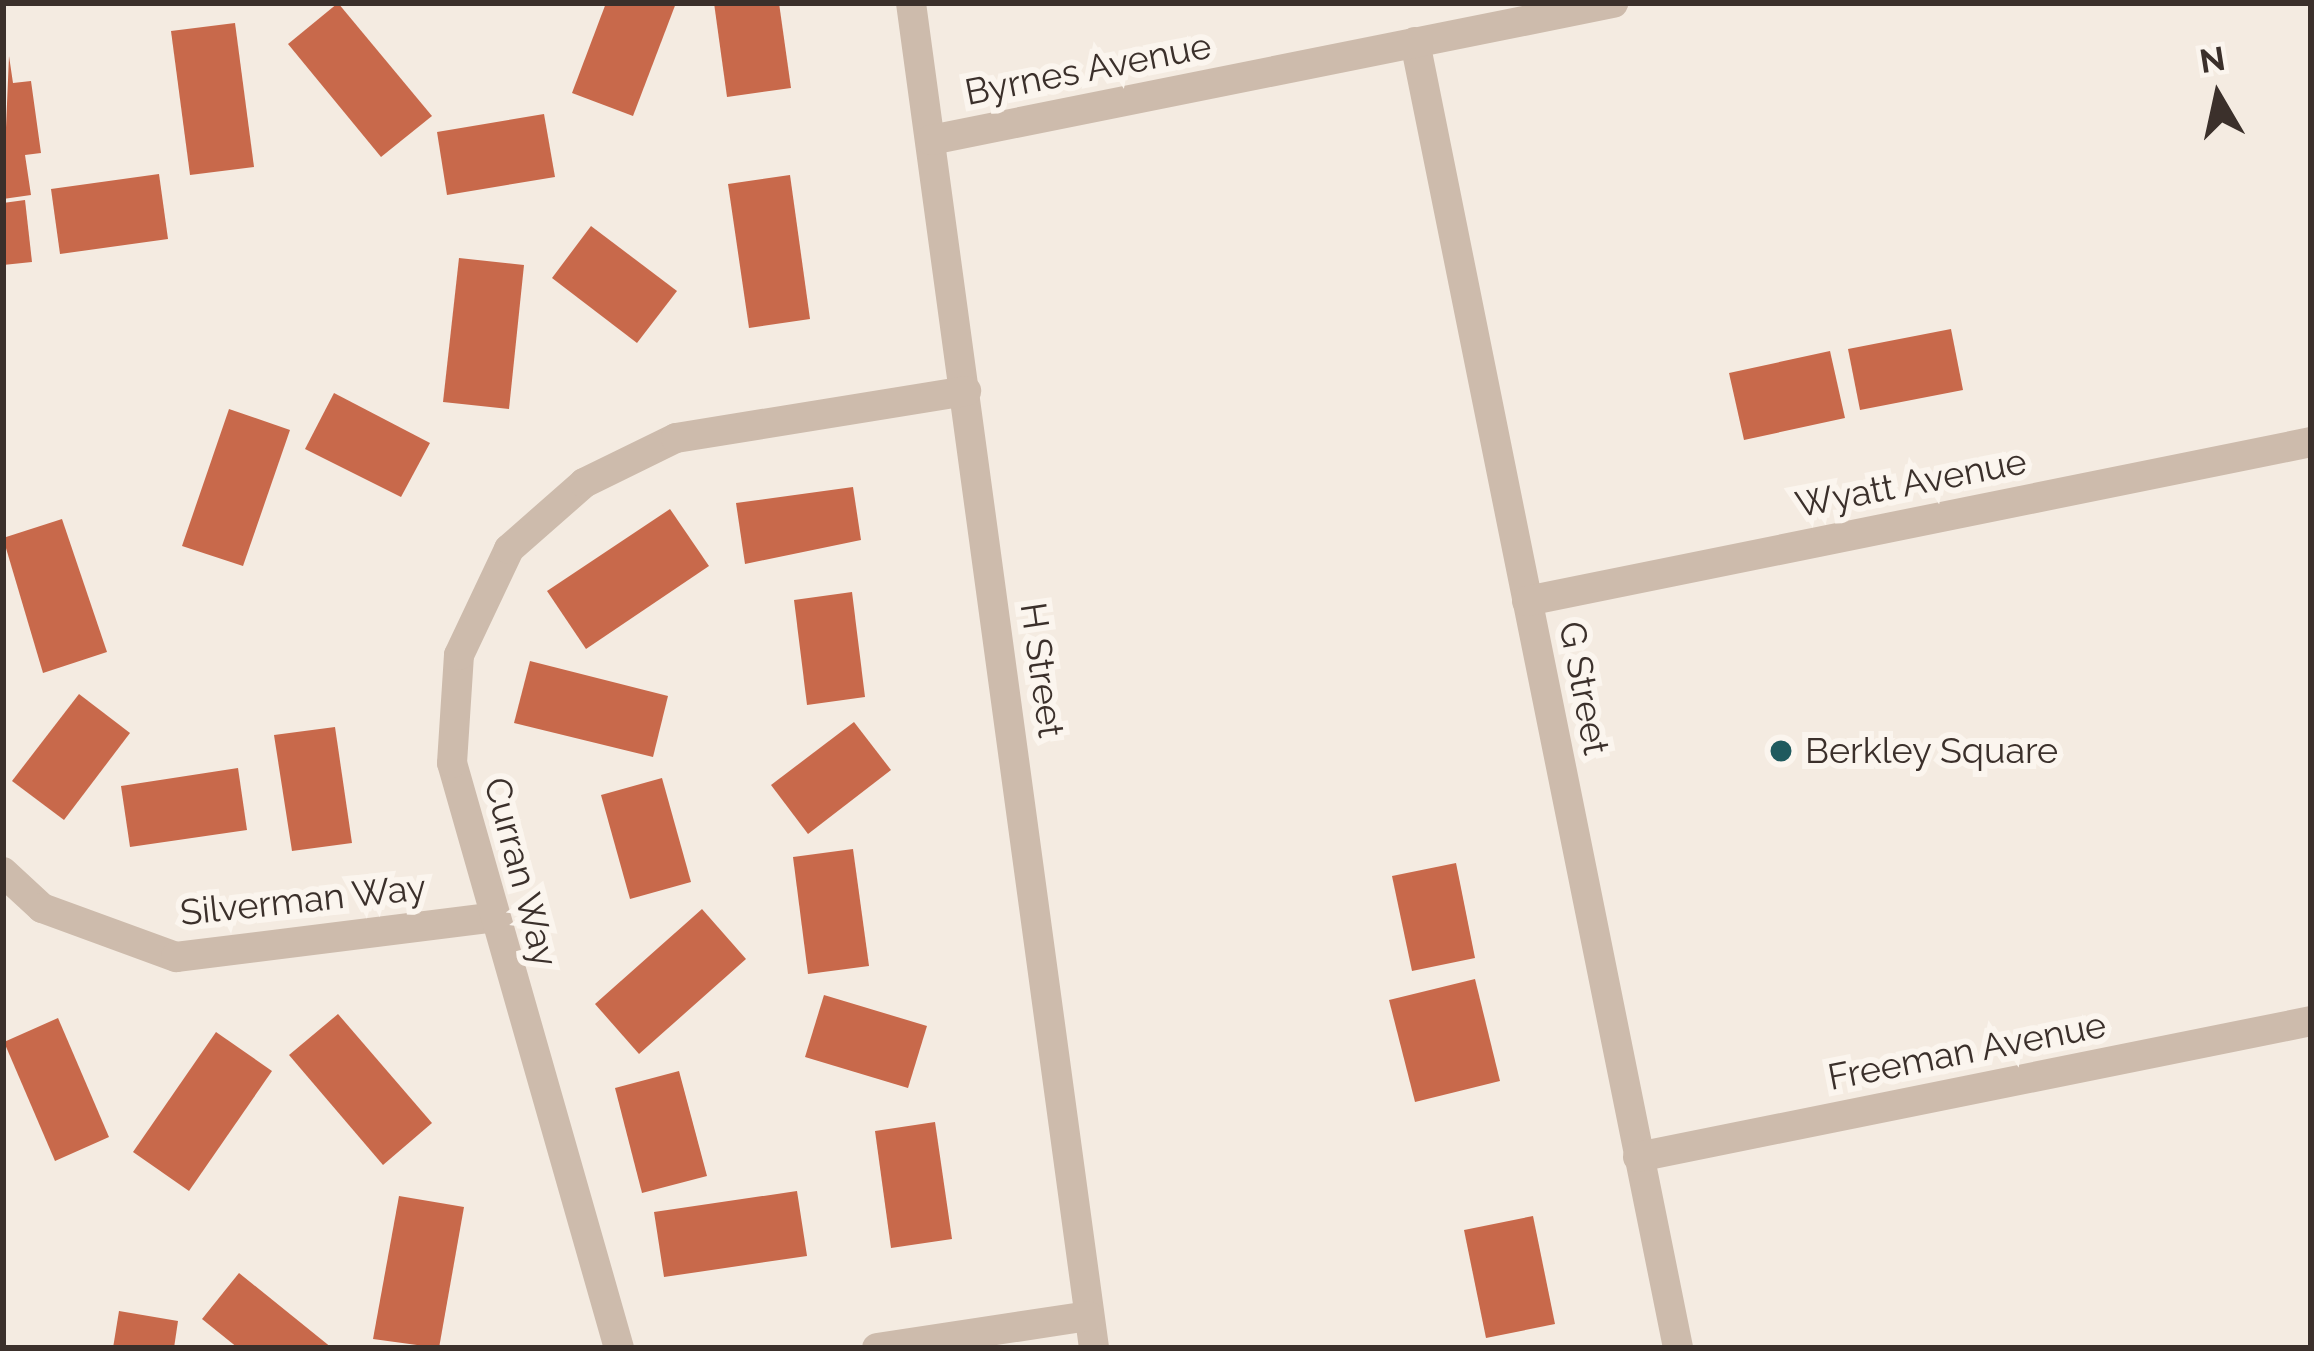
<!DOCTYPE html>
<html>
<head>
<meta charset="utf-8">
<style>
	body { margin:0 }
	#map { position:relative; width:2314px; height:1351px; overflow:hidden; background:#f4ebe1; font-family:Raleway,sans-serif }
	div>[style] { position:absolute }
	.building>* { inset:0; background:#c8694b }
	.minor>* { height:30px; margin:-15px; padding:0 15px; transform-origin:15px; border-radius:15px; background:#cdbbac }
	.dots>* { width:33px; height:33px; translate:-50% -50%; box-sizing:border-box; border:6px solid #fbf5ee; border-radius:50% }
	span { translate:-50% -50%; white-space:nowrap; text-align:center; line-height:1.15; -webkit-text-stroke:12px #fbf5ee; paint-order:stroke }
	.street-label { font-size:36px; color:#3b302b }
	.poi-label { font-size:36px; color:#3b302b }
	.left { translate:0 -50%; text-align:left }
	.frame { position:absolute; inset:0; border:6px solid #3b302b; pointer-events:none }
	.north { position:absolute; left:2158px; top:36px; width:120px; height:120px; -webkit-text-stroke:9px #fbf5ee; paint-order:stroke; rotate:351deg; font-size:33px; font-weight:700; line-height:48px; text-align:center; color:#3b302b }
	.north::after { content:''; display:block; margin:auto; width:42px; height:54px; background:#3b302b; clip-path:polygon(50% 0,100% 100%,50% 72%,0 100%) }
</style>
</head>
<body>
<div id="map">
	<div class="building">
		<div style="clip-path:polygon(338px 3px,432px 116px,381px 157px,288px 44px)"></div>
		<div style="clip-path:polygon(606px 3px,676px 3px,633px 116px,572px 93px)"></div>
		<div style="clip-path:polygon(714px 3px,779px 3px,791px 88px,727px 97px)"></div>
		<div style="clip-path:polygon(235px 23px,254px 167px,190px 175px,171px 31px)"></div>
		<div style="clip-path:polygon(9px 56px,13px 83px,31px 81px,41px 153px,25px 155px,31px 195px,3px 199px)"></div>
		<div style="clip-path:polygon(544px 114px,555px 177px,447px 195px,437px 132px)"></div>
		<div style="clip-path:polygon(159px 174px,168px 239px,60px 254px,51px 189px)"></div>
		<div style="clip-path:polygon(790px 175px,810px 319px,749px 328px,728px 184px)"></div>
		<div style="clip-path:polygon(25px 200px,32px 262px,3px 265px,3px 203px)"></div>
		<div style="clip-path:polygon(591px 226px,677px 291px,637px 343px,552px 278px)"></div>
		<div style="clip-path:polygon(459px 258px,524px 265px,509px 409px,443px 402px)"></div>
		<div style="clip-path:polygon(1951px 329px,1963px 390px,1860px 410px,1848px 349px)"></div>
		<div style="clip-path:polygon(1830px 351px,1845px 418px,1744px 440px,1729px 373px)"></div>
		<div style="clip-path:polygon(334px 393px,430px 443px,401px 497px,305px 449px)"></div>
		<div style="clip-path:polygon(229px 409px,290px 430px,243px 566px,182px 546px)"></div>
		<div style="clip-path:polygon(853px 487px,861px 540px,745px 564px,736px 503px)"></div>
		<div style="clip-path:polygon(670px 509px,709px 566px,586px 649px,547px 591px)"></div>
		<div style="clip-path:polygon(62px 519px,107px 652px,43px 673px,3px 538px)"></div>
		<div style="clip-path:polygon(852px 592px,865px 697px,807px 705px,794px 600px)"></div>
		<div style="clip-path:polygon(530px 661px,668px 696px,653px 757px,514px 723px)"></div>
		<div style="clip-path:polygon(79px 694px,130px 733px,64px 820px,12px 781px)"></div>
		<div style="clip-path:polygon(854px 722px,891px 770px,808px 834px,771px 785px)"></div>
		<div style="clip-path:polygon(335px 727px,352px 843px,292px 851px,274px 735px)"></div>
		<div style="clip-path:polygon(238px 768px,247px 830px,130px 847px,121px 786px)"></div>
		<div style="clip-path:polygon(662px 778px,691px 882px,630px 899px,601px 795px)"></div>
		<div style="clip-path:polygon(853px 849px,869px 966px,808px 974px,793px 857px)"></div>
		<div style="clip-path:polygon(1456px 863px,1475px 958px,1412px 971px,1392px 876px)"></div>
		<div style="clip-path:polygon(702px 909px,746px 959px,639px 1054px,595px 1004px)"></div>
		<div style="clip-path:polygon(1475px 979px,1500px 1081px,1415px 1102px,1389px 1000px)"></div>
		<div style="clip-path:polygon(824px 995px,927px 1026px,908px 1088px,805px 1057px)"></div>
		<div style="clip-path:polygon(338px 1014px,432px 1123px,383px 1165px,289px 1055px)"></div>
		<div style="clip-path:polygon(58px 1018px,109px 1137px,55px 1161px,4px 1042px)"></div>
		<div style="clip-path:polygon(216px 1032px,272px 1071px,189px 1191px,133px 1152px)"></div>
		<div style="clip-path:polygon(679px 1071px,707px 1176px,642px 1193px,615px 1088px)"></div>
		<div style="clip-path:polygon(935px 1122px,952px 1239px,891px 1248px,875px 1131px)"></div>
		<div style="clip-path:polygon(797px 1191px,807px 1256px,664px 1277px,654px 1212px)"></div>
		<div style="clip-path:polygon(399px 1196px,464px 1207px,439px 1348px,373px 1339px)"></div>
		<div style="clip-path:polygon(1533px 1216px,1555px 1324px,1486px 1338px,1464px 1230px)"></div>
		<div style="clip-path:polygon(239px 1273px,332px 1348px,238px 1348px,202px 1319px)"></div>
		<div style="clip-path:polygon(119px 1311px,178px 1321px,174px 1348px,113px 1348px)"></div>
	</div>
	<div class="minor">
		<div style="left:911px;top:3px;width:1357px;rotate:82.25deg"></div>
		<div style="left:1415px;top:42px;width:1332px;rotate:78.61deg"></div>
		<div style="left:931px;top:140px;width:696px;rotate:-11.36deg"></div>
		<div style="left:1527px;top:601px;width:800px;rotate:-11.46deg"></div>
		<div style="left:3px;top:872px;width:53px;rotate:42.7deg"></div>
		<div style="left:42px;top:908px;width:143px;rotate:20.1deg"></div>
		<div style="left:176px;top:957px;width:316px;rotate:-7.1deg"></div>
		<div style="left:1638px;top:1157px;width:687px;rotate:-11.42deg"></div>
		<div style="left:619px;top:1348px;width:608px;rotate:-105.93deg"></div>
		<div style="left:452px;top:763px;width:108px;rotate:-86.3deg"></div>
		<div style="left:459px;top:655px;width:117px;rotate:-64.7deg"></div>
		<div style="left:509px;top:549px;width:100px;rotate:-41.3deg"></div>
		<div style="left:584px;top:483px;width:102px;rotate:-26.1deg"></div>
		<div style="left:676px;top:438px;width:294px;rotate:-9.2deg"></div>
		<div style="left:877px;top:1348px;width:214px;rotate:-8.6deg"></div>
	</div>
	<div class="dots">
		<div style="left:1781px;top:751px;background:#1f5a5e"></div>
	</div>
	<div class="street-label">
		<span style="left:1088px;top:69px;rotate:-11deg">Byrnes Avenue</span>
		<span style="left:1911px;top:483px;rotate:-11deg">Wyatt Avenue</span>
		<span style="left:1042px;top:670px;rotate:82deg">H Street</span>
		<span style="left:1584px;top:688px;rotate:79deg">G Street</span>
		<span style="left:521px;top:872px;rotate:75deg">Curran Way</span>
		<span style="left:303px;top:900px;rotate:-6deg">Silverman Way</span>
		<span style="left:1967px;top:1051px;rotate:-11deg">Freeman Avenue</span>
	</div>
	<div class="poi-label">
		<span class="left" style="left:1805px;top:751px">Berkley Square</span>
	</div>
	<div class="frame"></div>
	<div class="north">N</div>
</div>
</body>
</html>
